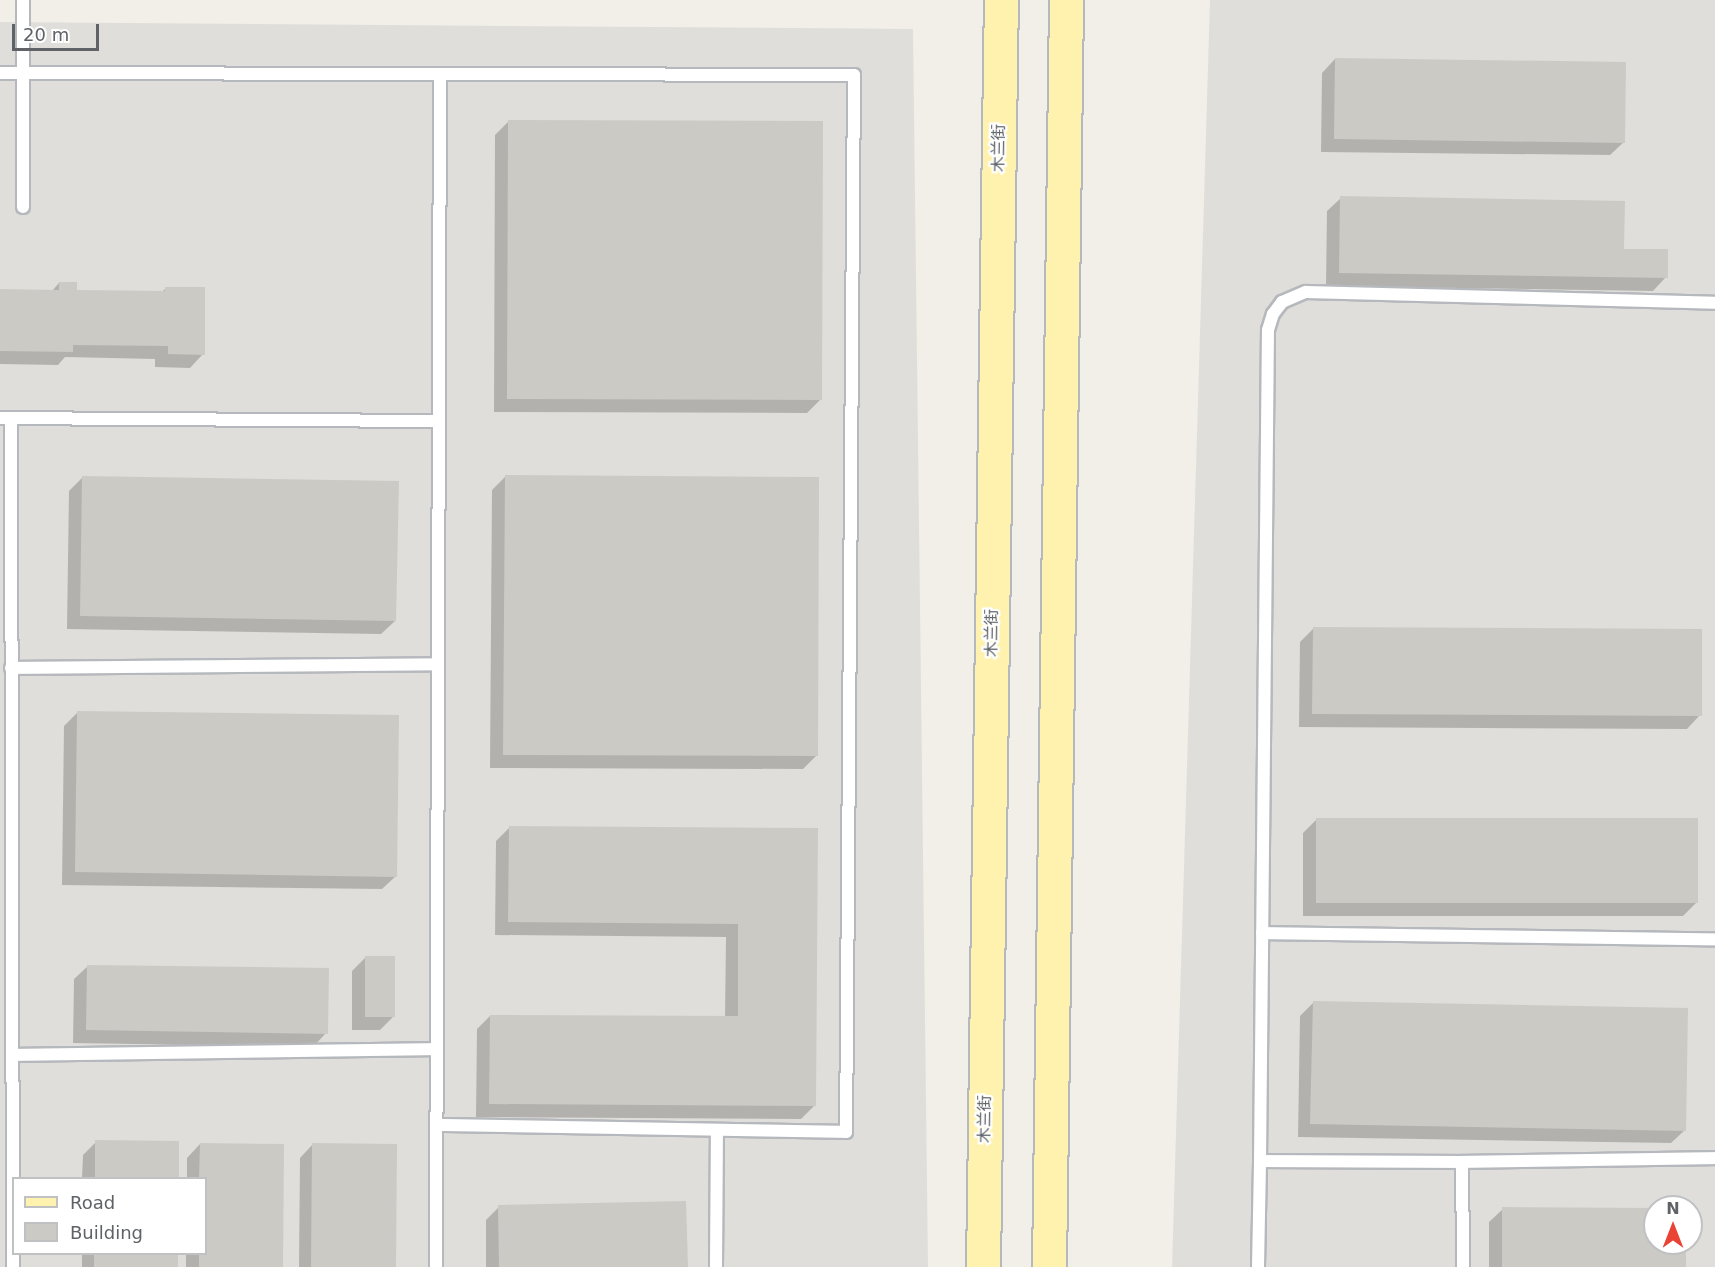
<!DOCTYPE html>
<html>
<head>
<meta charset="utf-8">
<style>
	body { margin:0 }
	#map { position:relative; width:1715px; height:1267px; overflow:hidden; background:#f1efe8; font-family:"DejaVu Sans","Noto Sans SC",sans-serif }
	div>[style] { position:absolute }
	.industrial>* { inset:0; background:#e0deda }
	.shadow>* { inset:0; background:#0003 }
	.building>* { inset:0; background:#cccac5 }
	.roads { filter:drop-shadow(2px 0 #b5b8bc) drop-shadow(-2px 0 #b5b8bc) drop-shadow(0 2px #b5b8bc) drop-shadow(0 -2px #b5b8bc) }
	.lane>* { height:12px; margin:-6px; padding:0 6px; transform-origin:6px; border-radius:6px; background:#fff }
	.primary>* { height:33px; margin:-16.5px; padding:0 16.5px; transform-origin:16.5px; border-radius:16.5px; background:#fff2af }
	span { translate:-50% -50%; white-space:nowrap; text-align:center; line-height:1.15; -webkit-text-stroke:4.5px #fff; paint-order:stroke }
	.street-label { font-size:16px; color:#5f6368 }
	.legend { position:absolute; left:12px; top:1177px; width:195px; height:78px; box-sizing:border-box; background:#fff; border:2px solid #bfc1c3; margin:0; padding:8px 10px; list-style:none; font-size:18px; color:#5f6368 }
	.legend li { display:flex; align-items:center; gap:12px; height:30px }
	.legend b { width:30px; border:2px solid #bfc1c3 }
	.north { position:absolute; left:1643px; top:1195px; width:60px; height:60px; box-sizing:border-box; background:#fff; border:2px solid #bfc1c3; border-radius:50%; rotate:0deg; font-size:16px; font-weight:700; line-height:24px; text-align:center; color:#5f6368 }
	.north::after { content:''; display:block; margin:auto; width:21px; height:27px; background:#ea4335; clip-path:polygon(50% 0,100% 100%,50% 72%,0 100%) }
	.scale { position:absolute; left:12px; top:24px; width:87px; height:27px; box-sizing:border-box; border:3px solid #5f6368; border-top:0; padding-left:8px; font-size:18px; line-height:21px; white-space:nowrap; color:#5f6368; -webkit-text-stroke:4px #fff; paint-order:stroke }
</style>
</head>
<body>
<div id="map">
	<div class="industrial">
		<div style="clip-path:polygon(evenodd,1210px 0,1715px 0,1715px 1267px,1172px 1267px,1210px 0,1655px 1207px,1691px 1207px,1691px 1243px,1655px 1243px,1655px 1207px)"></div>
		<div style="clip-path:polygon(evenodd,0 22px,913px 29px,928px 1267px,0 1267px,0 22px,14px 1178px,206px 1178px,206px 1254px,14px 1254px,14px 1178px)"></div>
	</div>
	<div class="shadow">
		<div style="clip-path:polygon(1335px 59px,1624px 142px,1610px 155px,1321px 152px,1322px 73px)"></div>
		<div style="clip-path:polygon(509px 121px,820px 400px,807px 413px,494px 412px,495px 135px)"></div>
		<div style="clip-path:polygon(1341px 198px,1623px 250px,1666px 277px,1653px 291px,1326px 286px,1327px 211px)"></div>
		<div style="clip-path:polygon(59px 283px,76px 292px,162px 292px,166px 288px,203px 354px,190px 368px,155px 367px,155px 359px,65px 357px,58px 365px,0 364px,0 291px,52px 291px)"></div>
		<div style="clip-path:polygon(83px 477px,395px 621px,381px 634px,67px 629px,69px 491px)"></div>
		<div style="clip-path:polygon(505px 477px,816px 756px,803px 769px,490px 768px,492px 490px)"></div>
		<div style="clip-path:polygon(1313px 629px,1700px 715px,1687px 729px,1299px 727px,1300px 642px)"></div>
		<div style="clip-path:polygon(78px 712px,396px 876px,382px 889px,62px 885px,64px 726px)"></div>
		<div style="clip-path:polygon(1316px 820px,1697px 902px,1683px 916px,1303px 916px,1303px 833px)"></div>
		<div style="clip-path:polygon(510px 827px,816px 829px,814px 1106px,801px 1119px,476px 1117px,477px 1029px,490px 1016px,725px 1017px,726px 937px,495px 935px,496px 841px)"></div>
		<div style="clip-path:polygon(366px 957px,393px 1017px,380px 1030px,352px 1030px,352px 971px)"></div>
		<div style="clip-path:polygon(88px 966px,326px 1033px,313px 1047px,73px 1043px,74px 979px)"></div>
		<div style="clip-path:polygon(1313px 1003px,1685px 1130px,1671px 1143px,1298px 1137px,1300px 1016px)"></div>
		<div style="clip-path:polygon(96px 1142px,178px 1142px,178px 1178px,82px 1178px,83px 1155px)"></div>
		<div style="clip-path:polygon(200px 1144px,281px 1267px,186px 1267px,186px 1254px,206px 1254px,206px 1178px,187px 1178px,187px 1158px)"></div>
		<div style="clip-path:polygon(313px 1144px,394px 1267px,299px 1267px,300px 1158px)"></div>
		<div style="clip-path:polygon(499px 1207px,686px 1267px,486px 1267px,486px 1220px)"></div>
		<div style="clip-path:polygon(1503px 1209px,1655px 1209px,1655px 1243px,1685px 1243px,1685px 1267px,1489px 1267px,1489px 1222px)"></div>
		<div style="clip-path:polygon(82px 1254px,177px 1254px,177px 1267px,82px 1267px)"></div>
	</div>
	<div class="building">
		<div style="clip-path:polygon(1335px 58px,1626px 62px,1625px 143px,1334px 139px)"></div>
		<div style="clip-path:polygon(508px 120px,823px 121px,822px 400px,507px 399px)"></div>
		<div style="clip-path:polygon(1340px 196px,1625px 201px,1624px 249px,1668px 249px,1668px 278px,1339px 273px)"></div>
		<div style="clip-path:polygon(59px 282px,77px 282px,77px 290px,165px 291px,165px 287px,205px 287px,205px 355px,168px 354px,168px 346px,73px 345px,73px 352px,0 351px,0 289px,59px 290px)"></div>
		<div style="clip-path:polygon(505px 475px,819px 477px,818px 756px,503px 755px)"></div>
		<div style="clip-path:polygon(82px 476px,399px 481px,396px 621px,80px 616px)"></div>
		<div style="clip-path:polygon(1313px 627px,1702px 629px,1702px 716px,1312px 714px)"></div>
		<div style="clip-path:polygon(77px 711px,399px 715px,397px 877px,75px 872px)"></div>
		<div style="clip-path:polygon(1316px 818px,1698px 818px,1698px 903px,1316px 903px)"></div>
		<div style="clip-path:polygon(509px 826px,818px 828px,816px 1106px,489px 1104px,490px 1015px,738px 1016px,738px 924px,508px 922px)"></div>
		<div style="clip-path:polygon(365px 956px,395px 956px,395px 1017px,365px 1017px)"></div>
		<div style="clip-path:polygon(87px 965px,329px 968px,328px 1034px,86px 1030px)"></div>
		<div style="clip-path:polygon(1313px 1001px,1688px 1008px,1686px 1131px,1310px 1124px)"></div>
		<div style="clip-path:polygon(95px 1140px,179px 1141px,179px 1178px,95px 1178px)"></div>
		<div style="clip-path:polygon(200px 1143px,284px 1144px,283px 1267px,199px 1267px,199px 1254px,206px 1254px,206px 1178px,199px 1178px)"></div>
		<div style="clip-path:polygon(312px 1143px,397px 1144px,396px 1267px,311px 1267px)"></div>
		<div style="clip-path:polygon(686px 1201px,688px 1267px,499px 1267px,498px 1205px)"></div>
		<div style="clip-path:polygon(1502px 1207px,1655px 1208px,1655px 1243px,1686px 1243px,1686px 1267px,1502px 1267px)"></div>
		<div style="clip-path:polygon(94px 1254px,178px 1254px,178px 1267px,94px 1267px)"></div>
	</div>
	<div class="roads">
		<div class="lane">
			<div style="left:23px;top:0;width:207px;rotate:90deg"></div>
			<div style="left:0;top:73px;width:854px;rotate:0.13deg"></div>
			<div style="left:854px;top:75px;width:1057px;rotate:90.43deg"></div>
			<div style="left:846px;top:1132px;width:410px;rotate:-179deg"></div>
			<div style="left:0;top:418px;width:439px;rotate:0.4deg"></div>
			<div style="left:11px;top:418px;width:849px;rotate:89.87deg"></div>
			<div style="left:11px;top:668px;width:427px;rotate:-0.5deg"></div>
			<div style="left:1262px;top:933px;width:453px;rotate:0.8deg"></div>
			<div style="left:13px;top:1055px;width:424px;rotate:-0.8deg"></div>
			<div style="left:1462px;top:1162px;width:202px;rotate:-179.7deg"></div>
			<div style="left:1260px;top:1161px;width:831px;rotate:-89.45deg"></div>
			<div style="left:1268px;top:330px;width:17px;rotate:-73deg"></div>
			<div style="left:1273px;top:314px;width:15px;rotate:-53deg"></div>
			<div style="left:1282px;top:302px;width:26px;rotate:-23deg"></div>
			<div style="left:1306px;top:292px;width:409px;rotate:1.5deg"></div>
			<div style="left:436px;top:1267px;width:1193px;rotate:-89.81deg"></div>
			<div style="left:716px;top:1267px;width:137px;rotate:-89.6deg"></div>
			<div style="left:1258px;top:1267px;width:106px;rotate:-88.9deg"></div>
			<div style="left:1463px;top:1267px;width:105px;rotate:-90.5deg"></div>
			<div style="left:1462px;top:1162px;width:253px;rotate:-0.9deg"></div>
		</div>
		<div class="primary">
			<div style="left:983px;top:1267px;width:1267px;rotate:-89.19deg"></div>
			<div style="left:1049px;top:1267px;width:1267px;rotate:-89.23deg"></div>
		</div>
	</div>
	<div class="street-label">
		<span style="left:999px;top:148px;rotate:-89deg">木兰街</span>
		<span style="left:992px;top:633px;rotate:-89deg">木兰街</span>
		<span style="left:985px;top:1119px;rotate:-89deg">木兰街</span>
	</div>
	<ul class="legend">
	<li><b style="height:8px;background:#fff2af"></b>Road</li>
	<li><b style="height:16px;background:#cccac5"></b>Building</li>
	</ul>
	<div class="north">N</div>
	<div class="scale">20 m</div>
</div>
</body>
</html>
